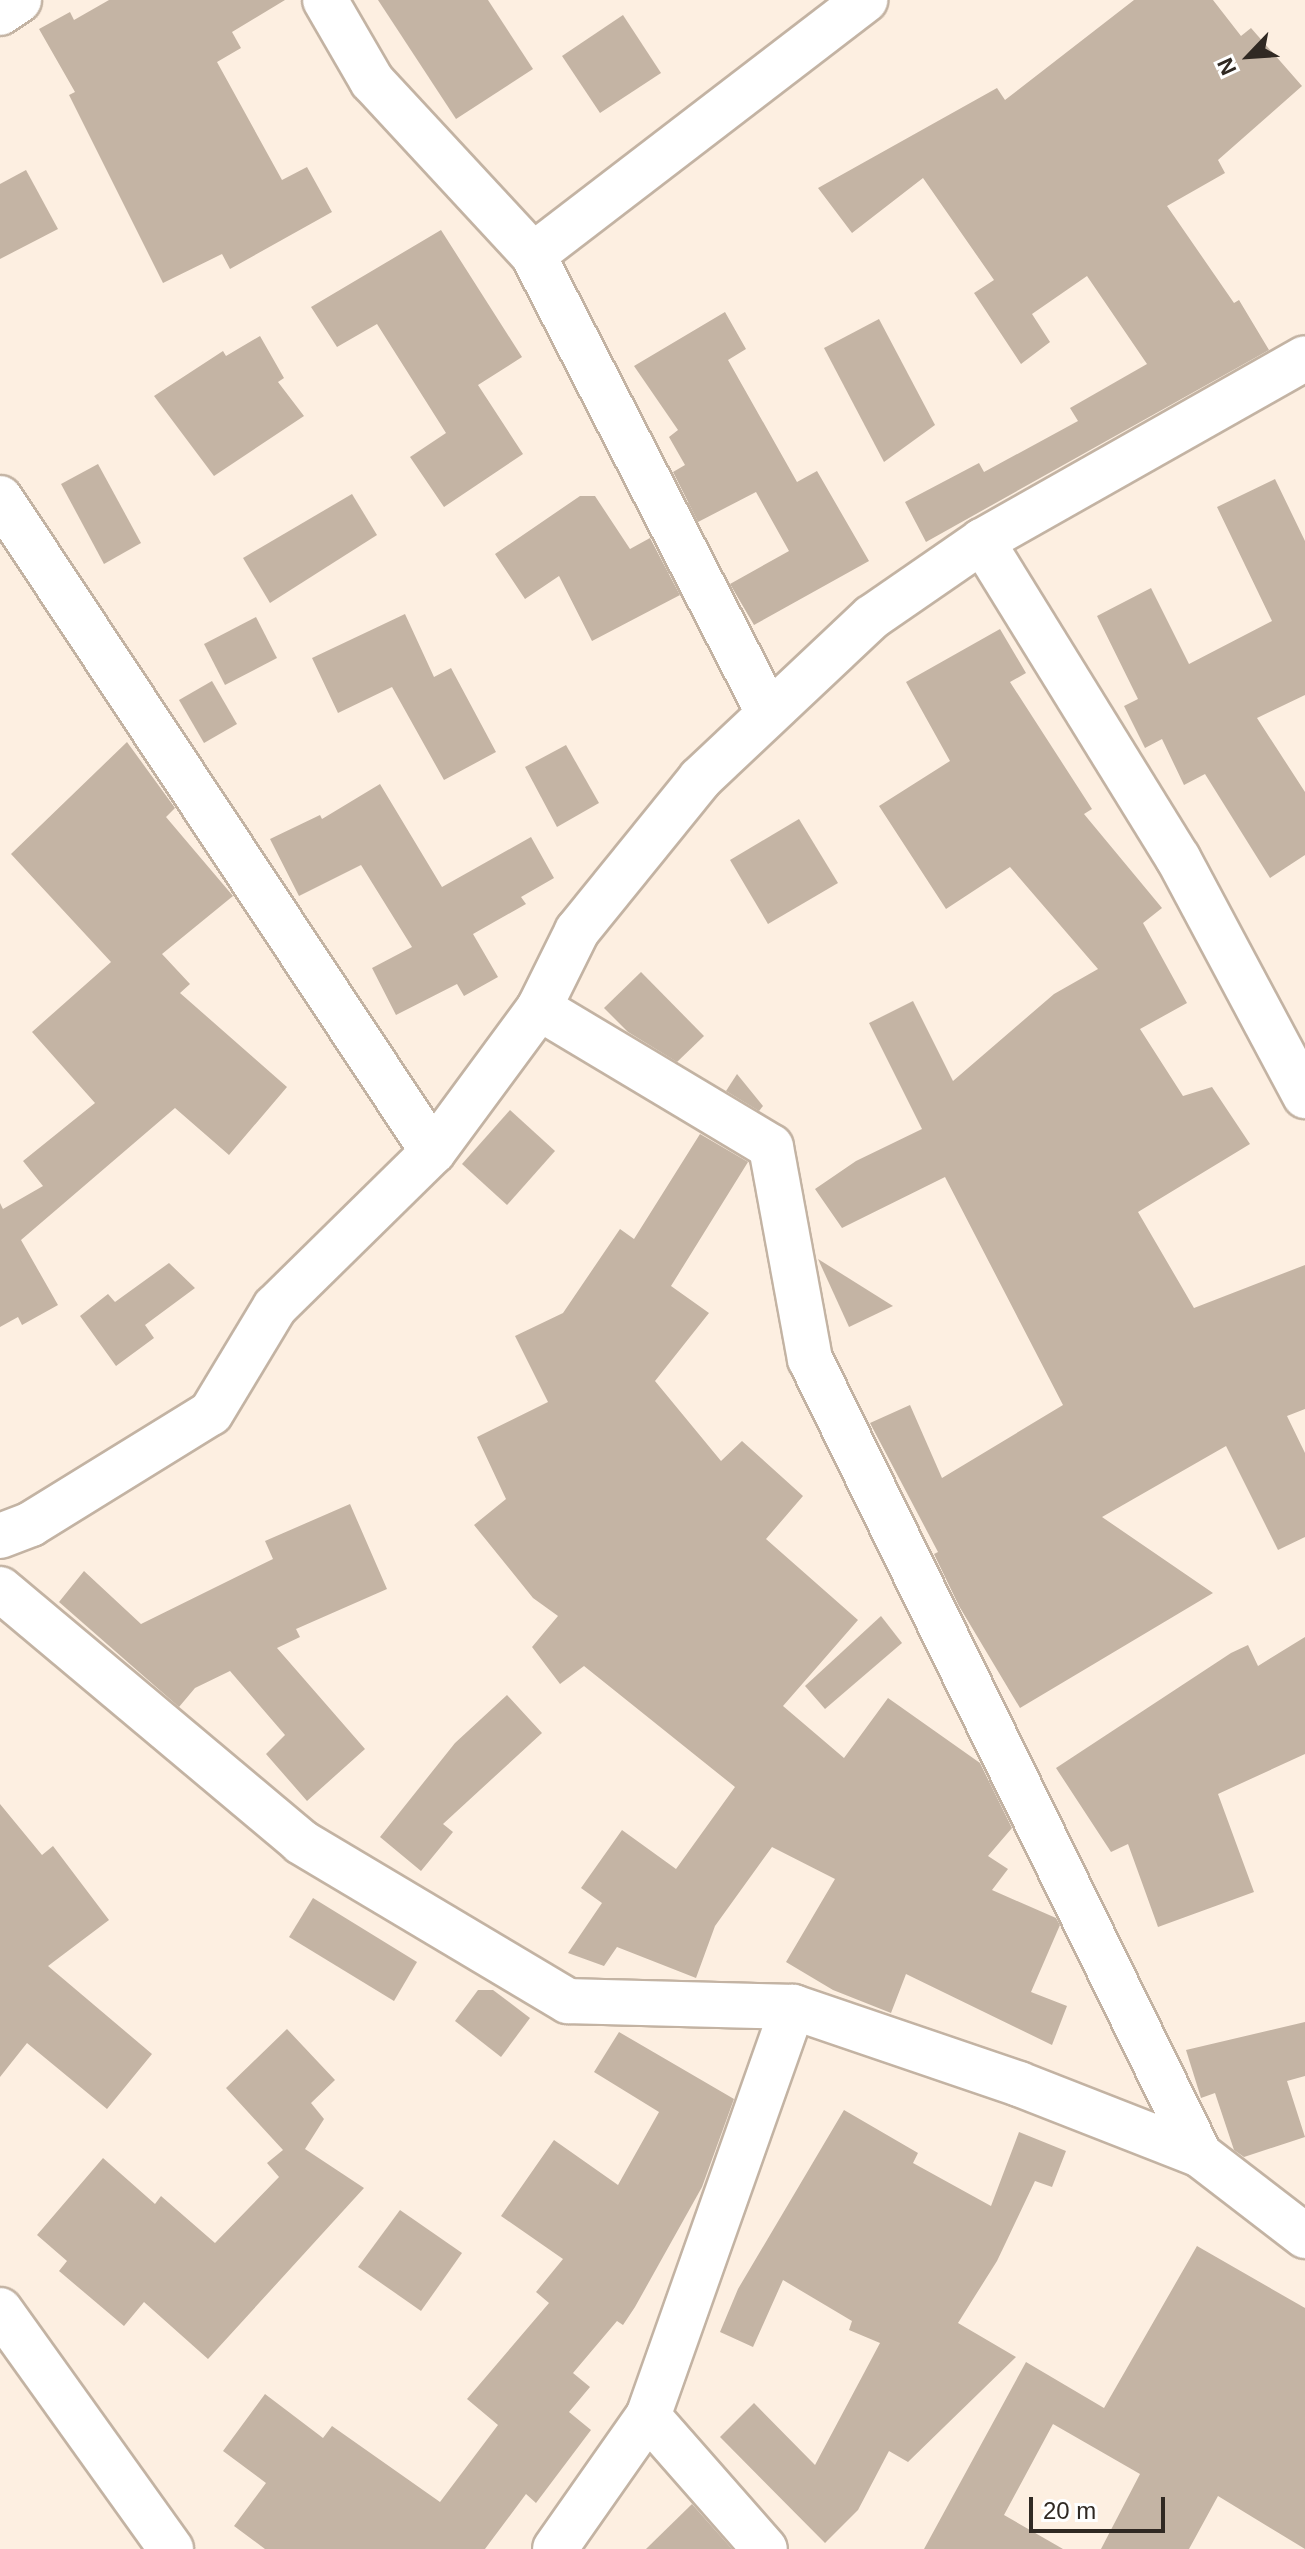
<!DOCTYPE html>
<html>
<head>
<meta charset="utf-8">
<style>
	body { margin:0 }
	#map { position:relative; width:1305px; height:2549px; overflow:hidden; background:#fdefe1; font-family:Arial,sans-serif }
	div>[style] { position:absolute }
	.building>* { inset:0; background:#c4b4a4 }
	.roads { filter:drop-shadow(2px 0 #c3b3a3) drop-shadow(-2px 0 #c3b3a3) drop-shadow(0 2px #c3b3a3) drop-shadow(0 -2px #c3b3a3) }
	.street>* { height:44px; margin:-22px; padding:0 22px; transform-origin:22px; border-radius:22px; background:#fff }
	span { translate:-50% -50%; white-space:nowrap; text-align:center; line-height:1.15; -webkit-text-stroke:6px #fff; paint-order:stroke }
	.north { position:absolute; left:1209px; top:16px; width:80px; height:80px; -webkit-text-stroke:6px #fff; paint-order:stroke; rotate:245deg; font-size:22px; font-weight:700; line-height:32px; text-align:center; color:#302923 }
	.north::after { content:''; display:block; margin:auto; width:28px; height:36px; background:#302923; clip-path:polygon(50% 0,100% 100%,50% 72%,0 100%) }
	.scale { position:absolute; left:1029px; top:2497px; width:136px; height:36px; box-sizing:border-box; border:4px solid #302923; border-top:0; padding-left:10px; font-size:24px; line-height:28px; white-space:nowrap; color:#302923; -webkit-text-stroke:6px #fff; paint-order:stroke }
</style>
</head>
<body>
<div id="map">
	<div class="building">
		<div style="clip-path:polygon(109px 0,285px 0,232px 32px,241px 48px,217px 62px,282px 180px,307px 167px,332px 212px,230px 269px,222px 254px,163px 283px,69px 95px,75px 92px,39px 29px,70px 12px,74px 20px)"></div>
		<div style="clip-path:polygon(378px 0,488px 0,533px 69px,456px 119px)"></div>
		<div style="clip-path:polygon(1134px 0,1213px 0,1241px 36px,1251px 28px,1302px 86px,1218px 160px,1225px 173px,1167px 206px,1234px 303px,1239px 300px,1269px 350px,926px 542px,905px 502px,979px 463px,984px 472px,1078px 421px,1070px 408px,1147px 364px,1087px 276px,1032px 314px,1050px 342px,1021px 364px,974px 293px,994px 280px,923px 178px,852px 233px,818px 188px,997px 88px,1005px 100px)"></div>
		<div style="clip-path:polygon(623px 15px,661px 73px,600px 113px,562px 56px)"></div>
		<div style="clip-path:polygon(26px 170px,58px 229px,0 259px,0 184px)"></div>
		<div style="clip-path:polygon(441px 230px,522px 357px,478px 385px,523px 454px,444px 507px,410px 457px,446px 433px,377px 324px,337px 347px,311px 307px)"></div>
		<div style="clip-path:polygon(725px 312px,746px 349px,728px 360px,797px 482px,817px 471px,869px 561px,754px 625px,730px 584px,789px 551px,756px 492px,698px 522px,673px 472px,685px 465px,669px 437px,678px 430px,634px 366px)"></div>
		<div style="clip-path:polygon(879px 319px,935px 425px,884px 462px,824px 348px)"></div>
		<div style="clip-path:polygon(260px 336px,284px 378px,278px 382px,304px 416px,214px 476px,154px 396px,223px 351px,226px 356px)"></div>
		<div style="clip-path:polygon(98px 464px,141px 543px,104px 564px,61px 484px)"></div>
		<div style="clip-path:polygon(1275px 479px,1305px 541px,1305px 695px,1257px 718px,1305px 792px,1305px 855px,1270px 878px,1205px 774px,1184px 785px,1162px 739px,1145px 748px,1124px 706px,1138px 699px,1097px 616px,1151px 588px,1189px 664px,1272px 621px,1217px 507px)"></div>
		<div style="clip-path:polygon(352px 494px,377px 535px,270px 603px,243px 558px)"></div>
		<div style="clip-path:polygon(580px 496px,595px 496px,630px 549px,650px 538px,680px 595px,592px 641px,559px 576px,525px 599px,495px 554px)"></div>
		<div style="clip-path:polygon(405px 614px,434px 677px,451px 668px,496px 752px,444px 780px,392px 687px,338px 713px,312px 658px)"></div>
		<div style="clip-path:polygon(256px 617px,277px 658px,225px 685px,204px 644px)"></div>
		<div style="clip-path:polygon(1000px 629px,1026px 673px,1010px 682px,1092px 809px,1084px 814px,1162px 908px,1143px 923px,1187px 1003px,1140px 1029px,1183px 1096px,1212px 1087px,1250px 1144px,1138px 1212px,1194px 1308px,1305px 1265px,1305px 1409px,1287px 1416px,1305px 1453px,1305px 1537px,1278px 1550px,1226px 1446px,1102px 1517px,1213px 1593px,1020px 1708px,959px 1606px,934px 1554px,938px 1552px,870px 1423px,910px 1405px,942px 1478px,1063px 1405px,945px 1177px,842px 1228px,815px 1189px,856px 1161px,922px 1129px,869px 1023px,913px 1001px,953px 1081px,1054px 994px,1098px 969px,1010px 867px,946px 909px,879px 806px,950px 761px,906px 682px)"></div>
		<div style="clip-path:polygon(212px 681px,237px 724px,204px 743px,179px 700px)"></div>
		<div style="clip-path:polygon(127px 742px,175px 808px,166px 817px,233px 896px,162px 954px,190px 984px,180px 993px,287px 1087px,229px 1155px,175px 1108px,21px 1240px,58px 1305px,22px 1325px,18px 1317px,0 1327px,0 1203px,3px 1209px,43px 1186px,23px 1161px,95px 1103px,32px 1032px,111px 962px,11px 854px)"></div>
		<div style="clip-path:polygon(566px 745px,599px 803px,557px 827px,525px 767px)"></div>
		<div style="clip-path:polygon(380px 784px,442px 887px,531px 837px,554px 878px,521px 897px,526px 904px,473px 934px,498px 977px,464px 996px,457px 984px,396px 1015px,372px 968px,412px 947px,361px 865px,299px 896px,270px 839px,320px 815px,322px 819px)"></div>
		<div style="clip-path:polygon(799px 819px,838px 883px,768px 924px,730px 860px)"></div>
		<div style="clip-path:polygon(641px 972px,704px 1036px,677px 1062px,628px 1032px,604px 1008px)"></div>
		<div style="clip-path:polygon(737px 1074px,763px 1106px,759px 1111px,726px 1091px)"></div>
		<div style="clip-path:polygon(510px 1110px,555px 1151px,507px 1205px,462px 1164px)"></div>
		<div style="clip-path:polygon(700px 1134px,748px 1162px,671px 1286px,709px 1313px,655px 1381px,721px 1461px,742px 1441px,803px 1496px,766px 1539px,858px 1620px,783px 1706px,844px 1758px,888px 1698px,980px 1763px,1012px 1828px,988px 1856px,1008px 1869px,992px 1890px,1056px 1918px,1060px 1925px,1031px 1992px,1067px 2006px,1052px 2045px,906px 1974px,891px 2013px,833px 1990px,786px 1962px,835px 1879px,772px 1847px,715px 1926px,696px 1978px,617px 1947px,604px 1966px,568px 1953px,602px 1903px,581px 1888px,622px 1830px,676px 1869px,735px 1787px,584px 1666px,560px 1684px,532px 1647px,558px 1616px,533px 1598px,474px 1525px,506px 1499px,477px 1437px,548px 1402px,515px 1336px,563px 1313px,620px 1229px,634px 1239px)"></div>
		<div style="clip-path:polygon(818px 1259px,893px 1306px,849px 1327px)"></div>
		<div style="clip-path:polygon(169px 1263px,195px 1288px,145px 1325px,154px 1338px,116px 1366px,80px 1316px,108px 1294px,115px 1302px)"></div>
		<div style="clip-path:polygon(350px 1504px,387px 1589px,296px 1629px,300px 1637px,277px 1648px,365px 1749px,307px 1801px,266px 1754px,285px 1735px,230px 1671px,195px 1688px,179px 1707px,59px 1602px,84px 1571px,141px 1624px,273px 1559px,265px 1541px)"></div>
		<div style="clip-path:polygon(881px 1616px,902px 1643px,825px 1709px,805px 1686px)"></div>
		<div style="clip-path:polygon(1305px 1637px,1305px 1754px,1218px 1794px,1254px 1892px,1158px 1927px,1128px 1844px,1111px 1852px,1056px 1768px,1231px 1653px,1248px 1645px,1258px 1666px)"></div>
		<div style="clip-path:polygon(507px 1695px,542px 1733px,443px 1824px,453px 1832px,421px 1871px,380px 1837px,455px 1743px)"></div>
		<div style="clip-path:polygon(0 1804px,42px 1855px,53px 1846px,109px 1920px,48px 1966px,152px 2054px,107px 2109px,27px 2043px,0 2077px)"></div>
		<div style="clip-path:polygon(313px 1898px,417px 1962px,394px 2001px,289px 1937px)"></div>
		<div style="clip-path:polygon(478px 1990px,493px 1990px,530px 2018px,501px 2057px,455px 2021px)"></div>
		<div style="clip-path:polygon(1305px 2022px,1305px 2076px,1287px 2081px,1305px 2137px,1244px 2157px,1234px 2150px,1215px 2093px,1201px 2098px,1186px 2050px)"></div>
		<div style="clip-path:polygon(287px 2029px,335px 2080px,311px 2103px,324px 2119px,305px 2149px,364px 2188px,208px 2359px,144px 2302px,124px 2326px,59px 2271px,67px 2261px,37px 2235px,103px 2158px,155px 2204px,161px 2196px,215px 2243px,279px 2177px,267px 2163px,283px 2150px,226px 2088px)"></div>
		<div style="clip-path:polygon(619px 2032px,734px 2099px,702px 2187px,635px 2307px,623px 2325px,617px 2321px,573px 2373px,590px 2387px,569px 2412px,591px 2430px,536px 2503px,526px 2494px,485px 2549px,265px 2549px,234px 2526px,266px 2483px,223px 2451px,265px 2394px,323px 2438px,332px 2426px,440px 2502px,498px 2425px,467px 2399px,549px 2303px,536px 2292px,563px 2259px,501px 2216px,554px 2140px,618px 2185px,659px 2112px,594px 2072px)"></div>
		<div style="clip-path:polygon(844px 2110px,918px 2153px,913px 2163px,991px 2206px,1019px 2132px,1066px 2151px,1052px 2187px,1035px 2181px,997px 2261px,958px 2323px,1016px 2357px,908px 2462px,889px 2451px,858px 2510px,825px 2543px,720px 2437px,754px 2403px,815px 2465px,880px 2343px,849px 2330px,852px 2321px,783px 2280px,753px 2347px,720px 2332px,738px 2289px)"></div>
		<div style="clip-path:polygon(400px 2210px,462px 2253px,421px 2311px,358px 2267px)"></div>
		<div style="clip-path:polygon(1197px 2246px,1305px 2308px,1305px 2549px,1218px 2496px,1189px 2549px,1101px 2549px,1140px 2474px,1053px 2424px,1004px 2515px,1063px 2549px,924px 2549px,1026px 2362px,1104px 2408px)"></div>
		<div style="clip-path:polygon(692px 2504px,732px 2549px,646px 2549px)"></div>
	</div>
	<div class="roads">
		<div class="street">
			<div style="left:325px;top:0;width:94px;rotate:59.9deg"></div>
			<div style="left:372px;top:81px;width:237px;rotate:47.2deg"></div>
			<div style="left:533px;top:255px;width:514px;rotate:62.79deg"></div>
			<div style="left:0;top:13px;width:23px;rotate:-34deg"></div>
			<div style="left:533px;top:255px;width:419px;rotate:-37.5deg"></div>
			<div style="left:0;top:498px;width:784px;rotate:56.49deg"></div>
			<div style="left:982px;top:541px;width:373px;rotate:58.3deg"></div>
			<div style="left:1178px;top:858px;width:270px;rotate:61.9deg"></div>
			<div style="left:539px;top:1008px;width:270px;rotate:30.9deg"></div>
			<div style="left:771px;top:1147px;width:216px;rotate:79.6deg"></div>
			<div style="left:810px;top:1359px;width:886px;rotate:63.9deg"></div>
			<div style="left:0;top:1536px;width:33px;rotate:-21deg"></div>
			<div style="left:31px;top:1524px;width:211px;rotate:-31.7deg"></div>
			<div style="left:211px;top:1413px;width:124px;rotate:-58.9deg"></div>
			<div style="left:275px;top:1307px;width:221px;rotate:-44.5deg"></div>
			<div style="left:433px;top:1152px;width:179px;rotate:-53.6deg"></div>
			<div style="left:539px;top:1008px;width:86px;rotate:-63.7deg"></div>
			<div style="left:577px;top:931px;width:196px;rotate:-51deg"></div>
			<div style="left:700px;top:779px;width:236px;rotate:-43.3deg"></div>
			<div style="left:872px;top:617px;width:134px;rotate:-34.6deg"></div>
			<div style="left:982px;top:541px;width:371px;rotate:-29.5deg"></div>
			<div style="left:0;top:1589px;width:393px;rotate:40deg"></div>
			<div style="left:301px;top:1842px;width:311px;rotate:30.8deg"></div>
			<div style="left:568px;top:2001px;width:225px;rotate:1.5deg"></div>
			<div style="left:793px;top:2007px;width:434px;rotate:109.5deg"></div>
			<div style="left:648px;top:2416px;width:162px;rotate:125deg"></div>
			<div style="left:793px;top:2007px;width:239px;rotate:18.8deg"></div>
			<div style="left:1019px;top:2084px;width:194px;rotate:21.4deg"></div>
			<div style="left:1200px;top:2155px;width:133px;rotate:37.6deg"></div>
			<div style="left:0;top:2310px;width:294px;rotate:54.4deg"></div>
			<div style="left:648px;top:2416px;width:177px;rotate:48.7deg"></div>
		</div>
	</div>
	<div class="north">N</div>
	<div class="scale">20 m</div>
</div>
</body>
</html>
